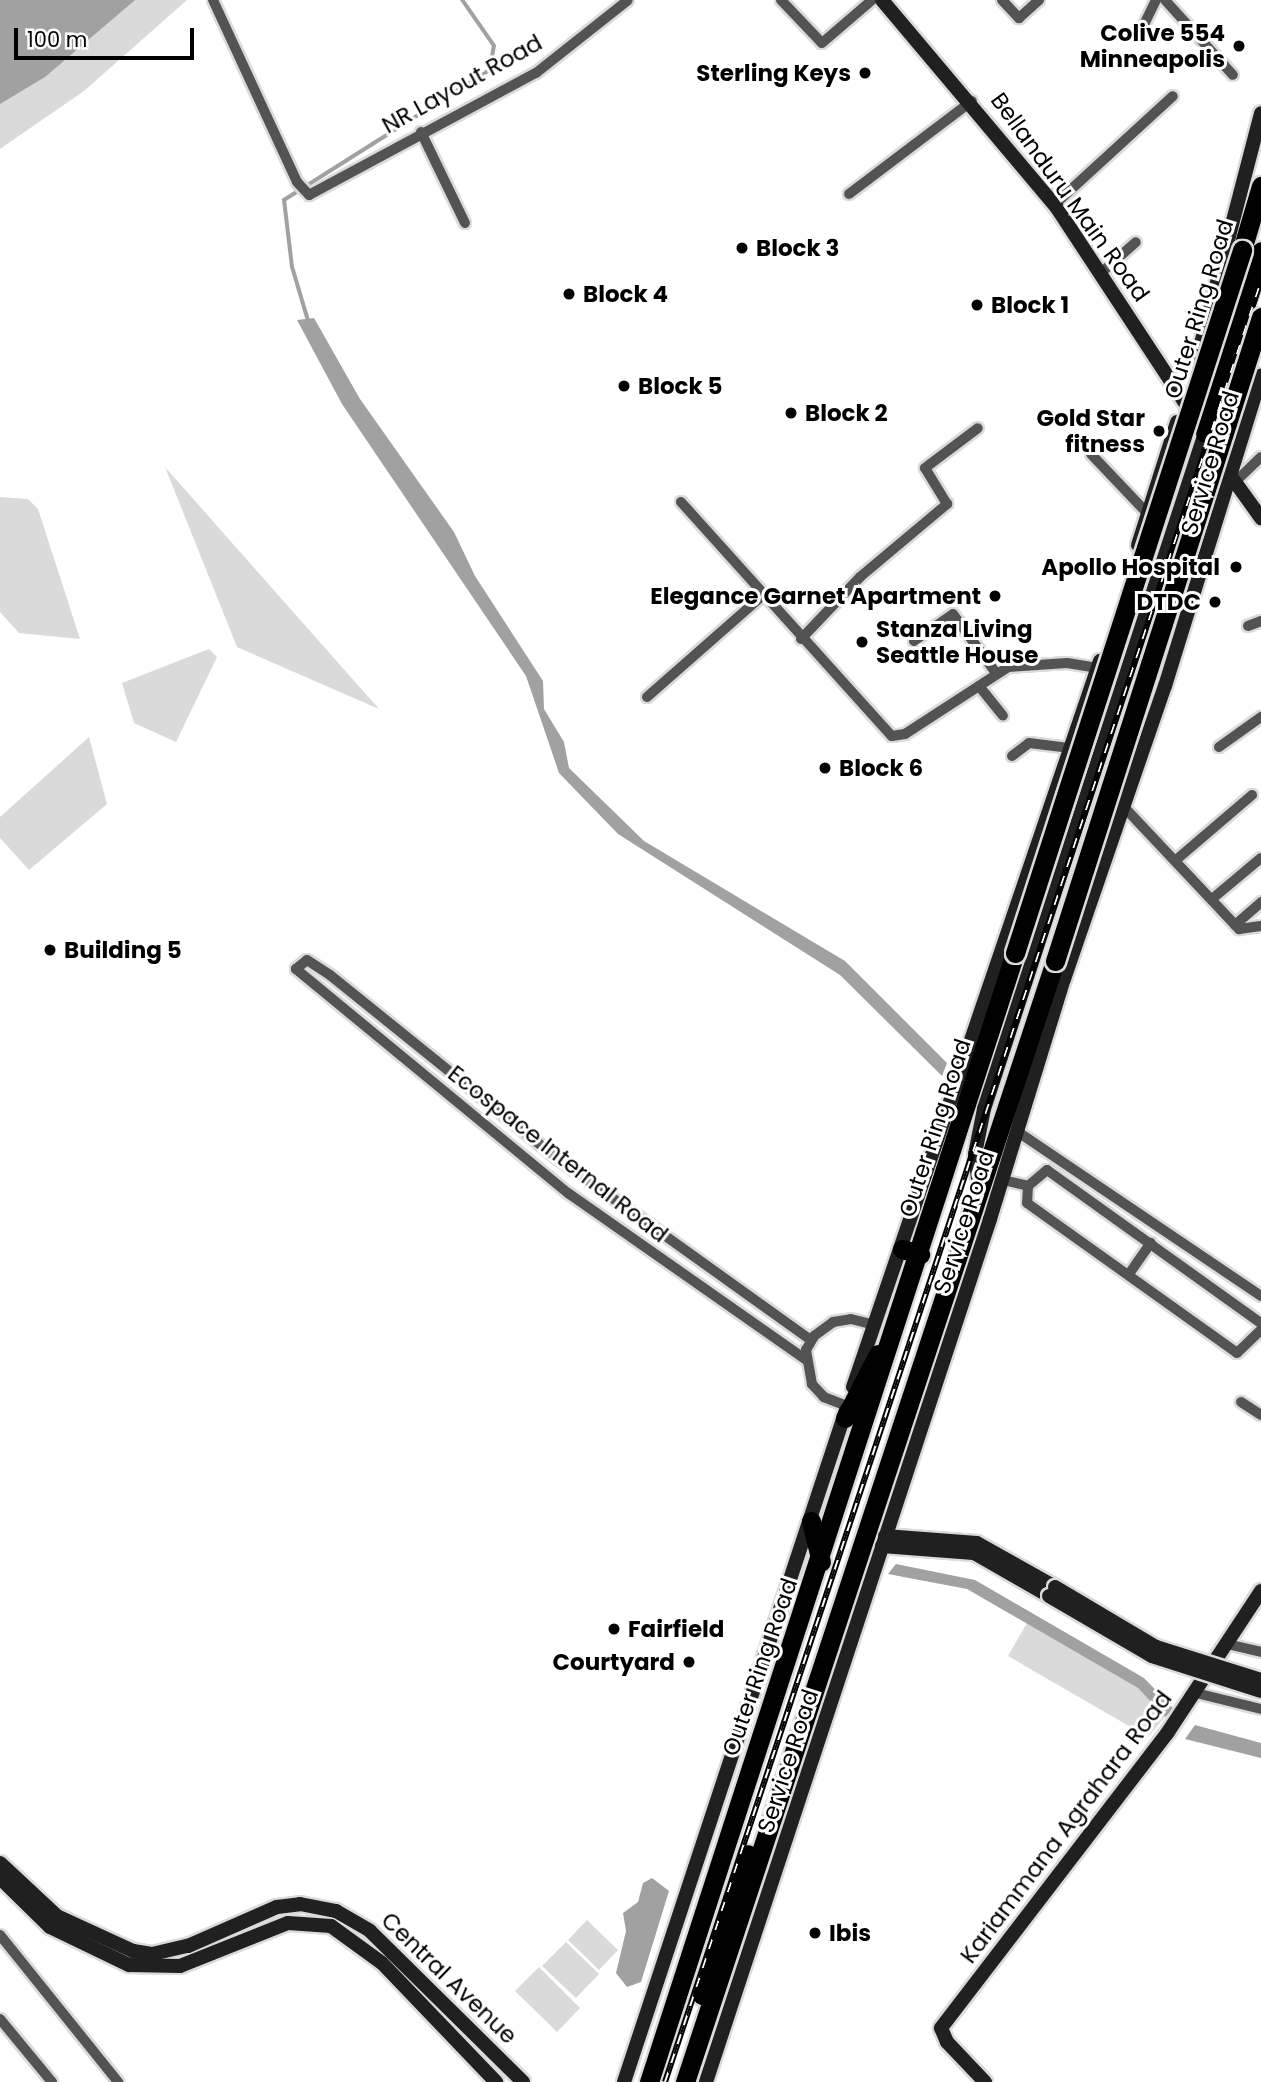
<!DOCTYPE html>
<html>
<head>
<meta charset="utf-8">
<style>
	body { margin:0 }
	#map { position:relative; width:1261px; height:2082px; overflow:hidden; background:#fff; font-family:Poppins,sans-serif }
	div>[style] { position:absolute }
	.green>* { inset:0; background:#dadada }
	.water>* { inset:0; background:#a1a1a1 }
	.stream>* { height:3.5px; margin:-1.75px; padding:0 1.75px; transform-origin:1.75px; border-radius:1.75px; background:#a1a1a1 }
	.roads { filter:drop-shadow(2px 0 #dbdbdb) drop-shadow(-2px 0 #dbdbdb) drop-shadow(0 2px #dbdbdb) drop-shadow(0 -2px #dbdbdb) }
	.street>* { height:10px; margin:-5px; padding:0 5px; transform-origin:5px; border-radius:5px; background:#535353 }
	.secondary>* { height:14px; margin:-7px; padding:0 7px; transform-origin:7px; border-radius:7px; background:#202020 }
	.highway>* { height:19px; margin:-9.5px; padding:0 9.5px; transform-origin:9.5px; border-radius:9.5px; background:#000 }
	.rail>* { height:6px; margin-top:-3px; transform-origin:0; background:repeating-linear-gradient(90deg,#fff 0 10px,#000 0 20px); box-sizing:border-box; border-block:2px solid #000 }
	.bridges { filter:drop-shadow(2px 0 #dbdbdb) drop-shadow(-2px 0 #dbdbdb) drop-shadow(0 2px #dbdbdb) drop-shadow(0 -2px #dbdbdb) }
	.secondary-bridge>* { height:14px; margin:-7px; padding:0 7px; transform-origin:7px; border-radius:7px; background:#202020 }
	.highway-bridge>* { height:19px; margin:-9.5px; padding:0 9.5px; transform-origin:9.5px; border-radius:9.5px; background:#000 }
	.dots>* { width:19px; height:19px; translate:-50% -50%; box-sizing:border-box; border:4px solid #fff; border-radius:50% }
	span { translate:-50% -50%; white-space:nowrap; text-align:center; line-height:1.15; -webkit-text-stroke:6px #fff; paint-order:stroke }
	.poi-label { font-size:23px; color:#000; font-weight:700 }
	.right { translate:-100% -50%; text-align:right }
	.left { translate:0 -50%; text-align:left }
	.street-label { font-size:23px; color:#000 }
	.scale { position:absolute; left:14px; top:28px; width:180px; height:32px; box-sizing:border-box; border:4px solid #000; border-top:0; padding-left:9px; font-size:21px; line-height:24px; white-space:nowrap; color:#000; -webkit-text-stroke:5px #fff; paint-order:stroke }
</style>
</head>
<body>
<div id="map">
	<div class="green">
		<div style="clip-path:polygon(0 0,187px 0,84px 91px,0 149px)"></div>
		<div style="clip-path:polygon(165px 467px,379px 709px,237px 647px)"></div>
		<div style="clip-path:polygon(0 497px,28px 499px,38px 509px,80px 639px,19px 633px,0 612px)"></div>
		<div style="clip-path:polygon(209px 649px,217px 657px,176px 742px,134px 723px,122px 683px)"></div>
		<div style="clip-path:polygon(89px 737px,107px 804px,29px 870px,0 838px,0 817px)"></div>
		<div style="clip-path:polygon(1027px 1623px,1138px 1688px,1165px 1717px,1148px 1737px,1008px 1656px)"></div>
		<div style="clip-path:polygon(587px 1920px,618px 1950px,599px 1970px,568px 1940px)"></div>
		<div style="clip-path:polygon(566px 1942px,599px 1974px,576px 1998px,542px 1966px)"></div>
		<div style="clip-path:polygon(539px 1967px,580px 2008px,557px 2032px,515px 1991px)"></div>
	</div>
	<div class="water">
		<div style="clip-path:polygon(0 0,135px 0,45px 77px,0 104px)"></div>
		<div style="clip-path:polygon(314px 318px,360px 399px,454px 532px,475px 576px,543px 681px,544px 709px,564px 742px,569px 768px,644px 841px,845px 961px,947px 1063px,942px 1076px,840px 975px,618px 834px,559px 773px,526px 676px,342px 404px,297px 320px)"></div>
		<div style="clip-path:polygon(896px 1564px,975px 1580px,1144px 1678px,1174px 1709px,1165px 1717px,1138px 1688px,967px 1589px,888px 1574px)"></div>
		<div style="clip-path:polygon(1195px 1725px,1261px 1743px,1261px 1758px,1185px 1739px)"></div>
		<div style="clip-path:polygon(652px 1878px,669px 1891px,641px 1982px,627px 1987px,616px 1973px,626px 1931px,623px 1913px,638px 1902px,643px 1883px)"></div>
	</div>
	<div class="stream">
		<div style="left:308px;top:321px;width:56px;rotate:-106.5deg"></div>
		<div style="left:292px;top:267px;width:67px;rotate:-96.8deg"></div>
		<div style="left:284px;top:200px;width:244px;rotate:-32.3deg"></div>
		<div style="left:490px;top:70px;width:24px;rotate:-81deg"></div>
		<div style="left:494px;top:46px;width:56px;rotate:-124.8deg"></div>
	</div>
	<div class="roads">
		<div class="street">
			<div style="left:213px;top:0;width:200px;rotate:65.2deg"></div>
			<div style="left:297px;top:182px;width:18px;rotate:47deg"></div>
			<div style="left:309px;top:195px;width:258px;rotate:-28.3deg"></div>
			<div style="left:536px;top:73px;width:117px;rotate:-38.4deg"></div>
			<div style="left:781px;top:0;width:59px;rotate:46.4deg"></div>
			<div style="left:822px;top:43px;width:66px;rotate:-40.7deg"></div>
			<div style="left:1002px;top:0;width:25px;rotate:47deg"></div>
			<div style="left:1019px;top:18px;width:27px;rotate:-42deg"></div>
			<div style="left:1165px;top:0;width:101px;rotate:47.8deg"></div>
			<div style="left:1138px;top:37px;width:41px;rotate:-64.1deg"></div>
			<div style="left:421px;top:132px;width:101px;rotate:64.2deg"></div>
			<div style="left:849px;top:194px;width:154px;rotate:-37.1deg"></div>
			<div style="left:1054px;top:205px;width:161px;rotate:-42.5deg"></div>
			<div style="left:1102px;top:272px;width:45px;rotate:-41.4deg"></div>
			<div style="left:1091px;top:454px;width:79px;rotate:46.5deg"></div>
			<div style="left:1234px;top:483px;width:37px;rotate:-44deg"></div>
			<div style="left:681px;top:502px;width:315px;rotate:48deg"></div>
			<div style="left:892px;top:736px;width:13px;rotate:-9deg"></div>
			<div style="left:905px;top:734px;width:123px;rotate:-33deg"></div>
			<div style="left:1008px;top:667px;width:59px;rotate:-3.9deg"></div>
			<div style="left:1067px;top:663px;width:30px;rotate:9deg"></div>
			<div style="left:1248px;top:626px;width:14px;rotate:-21deg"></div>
			<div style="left:801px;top:639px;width:86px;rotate:-46.4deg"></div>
			<div style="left:860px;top:577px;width:114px;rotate:-40deg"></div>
			<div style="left:947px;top:504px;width:42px;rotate:-121.4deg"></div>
			<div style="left:925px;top:468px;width:66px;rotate:-37deg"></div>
			<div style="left:914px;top:641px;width:47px;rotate:-34.7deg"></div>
			<div style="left:953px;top:614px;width:73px;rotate:53.9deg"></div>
			<div style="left:979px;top:686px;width:38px;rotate:51deg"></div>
			<div style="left:647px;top:697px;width:153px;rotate:-41.3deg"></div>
			<div style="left:1219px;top:747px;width:52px;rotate:-35.5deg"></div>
			<div style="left:1012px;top:756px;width:21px;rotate:-37deg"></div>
			<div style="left:1029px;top:743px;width:38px;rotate:7deg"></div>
			<div style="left:1124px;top:807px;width:168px;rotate:46.7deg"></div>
			<div style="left:1239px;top:929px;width:22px;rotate:-8deg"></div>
			<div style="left:1176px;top:860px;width:100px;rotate:-40.5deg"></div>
			<div style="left:1212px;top:899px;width:64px;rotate:-39.9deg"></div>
			<div style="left:1235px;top:925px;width:35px;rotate:-41deg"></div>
			<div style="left:1018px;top:1132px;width:293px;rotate:34deg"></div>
			<div style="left:1003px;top:1180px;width:26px;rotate:13deg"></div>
			<div style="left:1028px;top:1186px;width:17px;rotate:93deg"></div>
			<div style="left:1027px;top:1203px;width:258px;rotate:35.5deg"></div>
			<div style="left:1237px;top:1353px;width:33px;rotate:-44deg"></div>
			<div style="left:1028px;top:1186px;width:25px;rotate:-40deg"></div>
			<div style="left:1047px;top:1170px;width:263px;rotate:35.6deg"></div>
			<div style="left:1129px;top:1274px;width:38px;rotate:-55deg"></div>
			<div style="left:805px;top:1359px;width:288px;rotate:-145deg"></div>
			<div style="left:569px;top:1194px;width:354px;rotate:-140.5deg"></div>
			<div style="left:296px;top:969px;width:14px;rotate:-39deg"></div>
			<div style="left:307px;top:960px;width:27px;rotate:33deg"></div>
			<div style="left:330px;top:975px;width:293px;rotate:38.9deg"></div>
			<div style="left:558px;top:1159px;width:311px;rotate:35.6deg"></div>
			<div style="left:1241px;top:1402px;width:24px;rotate:33deg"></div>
			<div style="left:847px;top:1406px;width:25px;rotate:-159deg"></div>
			<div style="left:824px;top:1397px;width:18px;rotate:-133deg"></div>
			<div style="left:812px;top:1384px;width:35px;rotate:-100deg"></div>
			<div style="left:806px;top:1350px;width:16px;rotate:-60deg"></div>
			<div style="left:814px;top:1336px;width:24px;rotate:-36deg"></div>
			<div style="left:833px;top:1322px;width:18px;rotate:-9deg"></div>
			<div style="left:851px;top:1319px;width:25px;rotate:14deg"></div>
			<div style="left:1227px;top:1644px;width:35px;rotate:13deg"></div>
			<div style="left:1196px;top:1693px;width:67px;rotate:13.8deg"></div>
			<div style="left:0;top:1935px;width:189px;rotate:51.2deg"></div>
			<div style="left:0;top:2019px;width:82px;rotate:50.5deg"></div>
		</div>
		<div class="secondary">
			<div style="left:882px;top:0;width:272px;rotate:49.9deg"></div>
			<div style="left:1057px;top:208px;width:275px;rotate:56.7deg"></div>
			<div style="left:1197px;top:359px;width:254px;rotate:-75.4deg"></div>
			<div style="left:1225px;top:468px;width:62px;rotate:54.2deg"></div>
			<div style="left:1138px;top:545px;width:129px;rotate:-72.4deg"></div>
			<div style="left:979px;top:1187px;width:33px;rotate:-97deg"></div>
			<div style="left:975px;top:1154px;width:46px;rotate:-78.7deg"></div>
			<div style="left:984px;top:1109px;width:711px;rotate:-71.9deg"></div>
			<div style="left:853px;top:1387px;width:767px;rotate:-71.21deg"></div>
			<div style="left:885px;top:1536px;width:92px;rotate:4.4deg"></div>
			<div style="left:977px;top:1543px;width:90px;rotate:29.4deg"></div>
			<div style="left:882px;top:1546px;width:92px;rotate:4.4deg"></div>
			<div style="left:974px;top:1553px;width:86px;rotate:29.8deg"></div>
			<div style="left:0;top:1863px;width:78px;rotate:42.9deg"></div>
			<div style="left:57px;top:1916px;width:84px;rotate:24.7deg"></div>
			<div style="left:133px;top:1951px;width:19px;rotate:9deg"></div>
			<div style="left:152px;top:1954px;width:37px;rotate:-13deg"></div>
			<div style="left:188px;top:1946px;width:97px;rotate:-23.7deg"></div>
			<div style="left:277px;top:1907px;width:23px;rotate:-7deg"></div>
			<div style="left:300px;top:1904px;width:37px;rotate:11deg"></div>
			<div style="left:336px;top:1911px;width:39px;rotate:30deg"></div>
			<div style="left:370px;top:1931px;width:215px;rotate:44.6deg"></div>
			<div style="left:0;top:1878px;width:70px;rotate:44.4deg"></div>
			<div style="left:50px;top:1927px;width:88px;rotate:25.7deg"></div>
			<div style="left:129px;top:1965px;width:51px;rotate:1.1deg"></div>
			<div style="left:180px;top:1966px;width:116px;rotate:-21.7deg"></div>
			<div style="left:288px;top:1923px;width:43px;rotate:4deg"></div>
			<div style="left:331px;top:1926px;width:63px;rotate:36deg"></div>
			<div style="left:382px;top:1963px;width:165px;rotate:46.2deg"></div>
			<div style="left:624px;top:2082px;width:708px;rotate:-71.72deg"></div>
			<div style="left:706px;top:2082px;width:909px;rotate:-71.78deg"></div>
			<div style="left:990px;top:1219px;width:251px;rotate:-72.9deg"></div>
			<div style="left:1064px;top:979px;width:310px;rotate:-71deg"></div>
			<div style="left:1165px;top:686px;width:325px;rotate:-72.8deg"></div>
			<div style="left:985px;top:2082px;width:55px;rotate:-133.5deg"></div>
			<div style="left:947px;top:2042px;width:15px;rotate:-113deg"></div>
			<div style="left:941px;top:2028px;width:373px;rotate:-52.5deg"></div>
			<div style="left:1168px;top:1732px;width:169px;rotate:-56.6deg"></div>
		</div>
		<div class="highway">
			<div style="left:1242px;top:250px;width:67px;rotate:-73.5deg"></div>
			<div style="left:1205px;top:433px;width:190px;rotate:-72.9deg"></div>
			<div style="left:902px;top:1249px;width:19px;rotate:16deg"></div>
			<div style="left:845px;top:1418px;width:72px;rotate:-62.7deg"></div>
			<div style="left:811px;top:1521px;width:42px;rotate:76.3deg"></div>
			<div style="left:702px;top:1995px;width:148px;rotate:-71.9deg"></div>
			<div style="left:649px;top:2082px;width:1187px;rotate:-72.04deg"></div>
			<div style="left:685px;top:2082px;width:1180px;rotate:-71.73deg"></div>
		</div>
	</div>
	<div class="rail">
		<div style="left:665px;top:2082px;width:1897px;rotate:-71.69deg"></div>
	</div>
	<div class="bridges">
		<div class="secondary-bridge">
			<div style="left:1055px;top:1587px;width:117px;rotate:30.7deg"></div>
			<div style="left:1156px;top:1647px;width:110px;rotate:17.4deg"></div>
			<div style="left:1049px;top:1596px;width:119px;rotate:30.2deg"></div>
			<div style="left:1152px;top:1656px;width:114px;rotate:17.8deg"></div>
		</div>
		<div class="highway-bridge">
			<div style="left:1015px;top:953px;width:739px;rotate:-72.1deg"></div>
			<div style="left:1055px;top:961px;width:676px;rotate:-72.26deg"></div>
		</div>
	</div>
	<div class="dots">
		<div style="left:1239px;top:46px;background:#000"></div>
		<div style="left:865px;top:73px;background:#000"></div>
		<div style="left:742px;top:248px;background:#000"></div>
		<div style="left:569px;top:294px;background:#000"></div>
		<div style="left:977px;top:305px;background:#000"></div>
		<div style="left:624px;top:386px;background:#000"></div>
		<div style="left:791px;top:413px;background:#000"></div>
		<div style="left:1159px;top:431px;background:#000"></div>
		<div style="left:1236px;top:567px;background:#000"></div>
		<div style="left:995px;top:596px;background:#000"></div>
		<div style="left:1215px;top:602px;background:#000"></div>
		<div style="left:862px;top:642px;background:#000"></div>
		<div style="left:825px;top:768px;background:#000"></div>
		<div style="left:50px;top:950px;background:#000"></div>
		<div style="left:614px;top:1629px;background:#000"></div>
		<div style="left:689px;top:1662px;background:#000"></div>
		<div style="left:815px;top:1933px;background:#000"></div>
	</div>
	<div class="poi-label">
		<span class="right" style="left:1225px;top:46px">Colive 554<br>Minneapolis</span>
		<span class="right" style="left:851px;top:73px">Sterling Keys</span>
		<span class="left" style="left:756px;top:248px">Block 3</span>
		<span class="left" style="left:583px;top:294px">Block 4</span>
		<span class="left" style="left:991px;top:305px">Block 1</span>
		<span class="left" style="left:638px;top:386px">Block 5</span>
		<span class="left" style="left:805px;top:413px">Block 2</span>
		<span class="right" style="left:1145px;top:431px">Gold Star<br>fitness</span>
		<span class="right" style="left:1220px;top:567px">Apollo Hospital</span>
		<span class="right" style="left:981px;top:596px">Elegance Garnet Apartment</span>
		<span class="right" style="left:1201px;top:602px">DTDC</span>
		<span class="left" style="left:876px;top:642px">Stanza Living<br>Seattle House</span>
		<span class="left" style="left:839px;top:768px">Block 6</span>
		<span class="left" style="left:64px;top:950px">Building 5</span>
		<span class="left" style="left:628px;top:1629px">Fairfield</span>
		<span class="right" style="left:675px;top:1662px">Courtyard</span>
		<span class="left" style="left:829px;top:1933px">Ibis</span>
	</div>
	<div class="street-label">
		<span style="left:462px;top:84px;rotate:-29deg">NR Layout Road</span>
		<span style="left:1070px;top:197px;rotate:54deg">Bellanduru Main Road</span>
		<span style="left:1199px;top:309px;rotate:-73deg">Outer Ring Road</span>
		<span style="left:1210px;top:463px;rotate:-73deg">Service Road</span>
		<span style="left:935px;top:1128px;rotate:-72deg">Outer Ring Road</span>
		<span style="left:558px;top:1154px;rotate:38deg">Ecospace Internal Road</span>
		<span style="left:964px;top:1222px;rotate:-72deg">Service Road</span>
		<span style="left:760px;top:1667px;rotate:-71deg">Outer Ring Road</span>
		<span style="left:788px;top:1761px;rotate:-72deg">Service Road</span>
		<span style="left:1066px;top:1827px;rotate:-53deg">Kariammana Agrahara Road</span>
		<span style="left:449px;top:1978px;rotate:44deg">Central Avenue</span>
	</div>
	<div class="scale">100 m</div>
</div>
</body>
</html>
